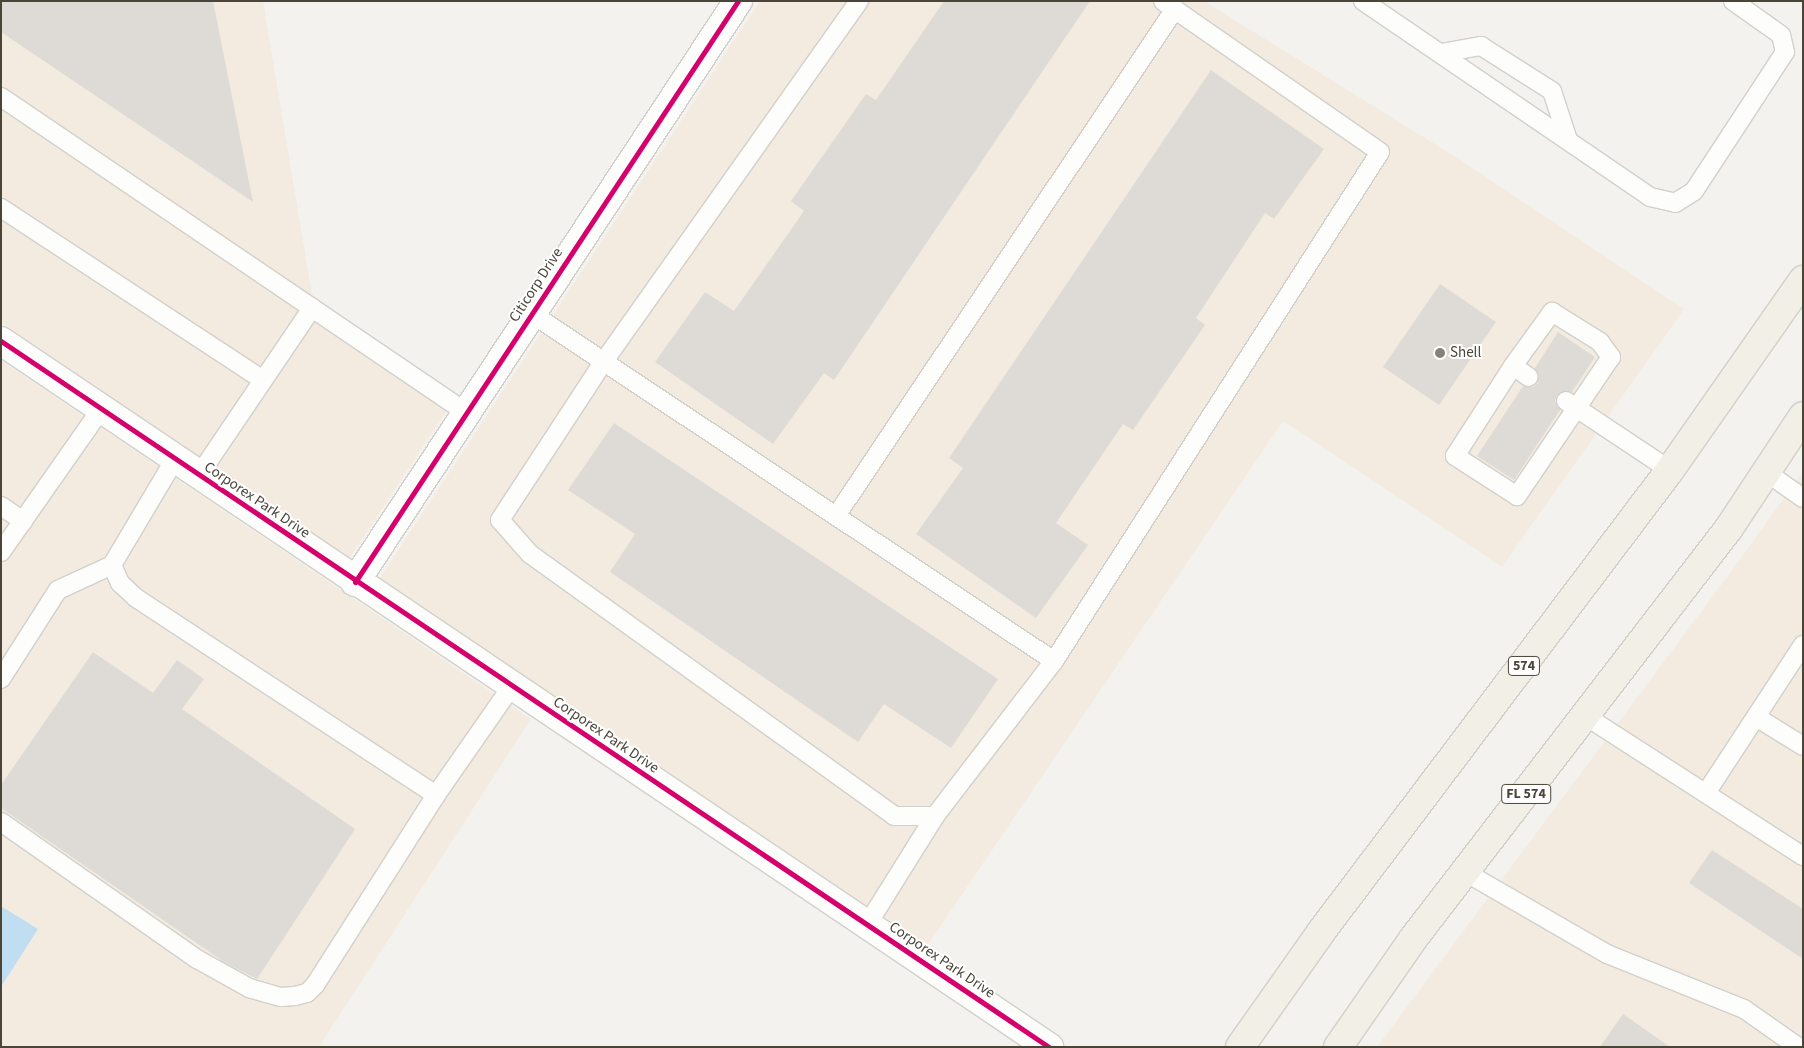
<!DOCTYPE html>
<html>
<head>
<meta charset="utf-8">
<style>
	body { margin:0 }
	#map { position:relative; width:1804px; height:1048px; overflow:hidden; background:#f4f2ee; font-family:"Source Sans 3",sans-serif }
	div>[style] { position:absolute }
	.commercial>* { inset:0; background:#f3ebdf }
	.water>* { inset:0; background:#c0ddf1 }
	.building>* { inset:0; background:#dedbd6 }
	.roads { filter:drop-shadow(1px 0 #d2d0cb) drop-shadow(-1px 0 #d2d0cb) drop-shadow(0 1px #d2d0cb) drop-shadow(0 -1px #d2d0cb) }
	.service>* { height:18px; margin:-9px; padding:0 9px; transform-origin:9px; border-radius:9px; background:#fdfdfc }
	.minor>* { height:28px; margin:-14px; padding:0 14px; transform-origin:14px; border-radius:14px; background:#fdfdfc }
	.primary>* { height:28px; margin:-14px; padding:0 14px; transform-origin:14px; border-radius:14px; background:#f2efe6 }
	.cycleway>* { height:5px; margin:-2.5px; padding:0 2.5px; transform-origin:2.5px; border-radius:2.5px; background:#d6006c }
	.dots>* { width:14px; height:14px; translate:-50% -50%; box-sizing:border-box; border:2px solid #fff; border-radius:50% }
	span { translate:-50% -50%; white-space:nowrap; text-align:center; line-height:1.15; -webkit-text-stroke:4px #fff; paint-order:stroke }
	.shield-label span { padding:1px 4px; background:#fff; border:1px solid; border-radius:4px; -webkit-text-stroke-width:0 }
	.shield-label { font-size:14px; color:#4b4439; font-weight:700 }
	.street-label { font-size:15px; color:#4b4439 }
	.poi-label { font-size:15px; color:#4b4439 }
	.left { translate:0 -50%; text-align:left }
	.frame { position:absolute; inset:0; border:2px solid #4b4439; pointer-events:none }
</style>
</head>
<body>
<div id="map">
	<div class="commercial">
		<div style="clip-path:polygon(1px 1px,263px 1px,313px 300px,457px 395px,349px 559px,1px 322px)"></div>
		<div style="clip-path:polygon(760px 1px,1204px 1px,1459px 159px,1684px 309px,1502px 567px,1283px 421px,927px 946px,379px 579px)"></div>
		<div style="clip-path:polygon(1px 360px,531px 719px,319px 1047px,1px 1047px,1px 987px,38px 929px,1px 906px)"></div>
		<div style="clip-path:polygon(1803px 472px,1803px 1047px,1377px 1047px,1741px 558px)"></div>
	</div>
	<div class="water">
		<div style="clip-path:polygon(1px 906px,38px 929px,1px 987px)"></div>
	</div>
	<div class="building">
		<div style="clip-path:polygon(1px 1px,213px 1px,253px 202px,1px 32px)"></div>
		<div style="clip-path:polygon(944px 1px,1090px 1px,834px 380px,824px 373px,773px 444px,655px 362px,705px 292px,734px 311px,804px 211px,791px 201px,866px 94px,876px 100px)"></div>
		<div style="clip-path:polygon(1211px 70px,1324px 149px,1274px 219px,1265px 213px,1196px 318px,1205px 325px,1133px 430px,1123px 424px,1056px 523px,1088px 545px,1036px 618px,916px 534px,963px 468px,949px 458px)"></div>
		<div style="clip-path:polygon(1440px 284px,1496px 322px,1439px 405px,1383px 367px)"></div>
		<div style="clip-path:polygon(1558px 332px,1595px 357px,1572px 392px,1557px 395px,1555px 401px,1560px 410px,1514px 480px,1477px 456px,1523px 386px,1533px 387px,1538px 383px,1535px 368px)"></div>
		<div style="clip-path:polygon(614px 423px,998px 679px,951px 748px,884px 704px,858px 742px,610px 572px,635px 534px,568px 490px)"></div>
		<div style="clip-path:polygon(93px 652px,153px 693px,177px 660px,204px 679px,182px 709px,355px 829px,257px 979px,224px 962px,1px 808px,1px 785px)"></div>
		<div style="clip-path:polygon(1712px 850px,1803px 909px,1803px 959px,1689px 883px)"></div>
		<div style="clip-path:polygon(1623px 1014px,1670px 1047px,1600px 1047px)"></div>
	</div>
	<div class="roads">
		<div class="service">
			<div style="left:859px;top:1px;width:441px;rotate:125.3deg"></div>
			<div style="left:604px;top:361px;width:190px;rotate:123.2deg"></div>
			<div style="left:500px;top:520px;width:45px;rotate:48.6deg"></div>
			<div style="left:530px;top:554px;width:448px;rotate:35.7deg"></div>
			<div style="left:894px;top:816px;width:41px"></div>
			<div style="left:935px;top:816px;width:195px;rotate:-52.5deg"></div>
			<div style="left:1054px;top:661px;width:604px;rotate:-57.36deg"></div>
			<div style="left:1380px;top:152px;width:264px;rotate:-145.2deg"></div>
			<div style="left:1363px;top:1px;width:348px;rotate:34.3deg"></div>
			<div style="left:1650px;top:197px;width:26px;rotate:13deg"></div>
			<div style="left:1675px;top:203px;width:22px;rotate:-32deg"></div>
			<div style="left:1694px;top:191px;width:166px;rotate:-56.8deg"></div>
			<div style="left:1785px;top:52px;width:17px;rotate:-103deg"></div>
			<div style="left:1781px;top:35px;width:59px;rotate:-144.7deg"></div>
			<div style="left:1441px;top:53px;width:41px;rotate:-9.9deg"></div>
			<div style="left:1481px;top:46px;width:84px;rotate:32.4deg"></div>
			<div style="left:1552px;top:91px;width:52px;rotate:71.9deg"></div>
			<div style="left:1px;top:97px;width:563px;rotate:34.14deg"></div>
			<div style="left:1px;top:208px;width:313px;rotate:33.3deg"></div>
			<div style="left:532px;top:314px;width:627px;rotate:33.61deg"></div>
			<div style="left:1513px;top:366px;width:67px;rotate:-54.2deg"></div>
			<div style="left:1552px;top:312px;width:57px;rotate:32deg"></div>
			<div style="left:1600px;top:342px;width:19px;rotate:54deg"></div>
			<div style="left:1611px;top:357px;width:168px;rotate:124.1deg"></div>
			<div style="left:1517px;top:496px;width:74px;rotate:-147.2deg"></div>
			<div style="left:1455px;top:456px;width:107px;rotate:-57.2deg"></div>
			<div style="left:1513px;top:366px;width:19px;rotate:35deg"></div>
			<div style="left:1566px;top:401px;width:125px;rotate:33.6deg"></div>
			<div style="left:175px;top:459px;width:123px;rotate:120.7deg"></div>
			<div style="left:112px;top:565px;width:20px;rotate:66deg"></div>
			<div style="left:120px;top:583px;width:22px;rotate:43deg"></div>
			<div style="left:136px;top:598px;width:359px;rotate:33.3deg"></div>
			<div style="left:1766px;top:472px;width:45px;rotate:35.1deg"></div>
			<div style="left:199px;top:475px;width:202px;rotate:-55.9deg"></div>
			<div style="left:1px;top:506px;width:27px;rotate:34deg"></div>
			<div style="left:836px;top:516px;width:610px;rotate:-56.23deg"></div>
			<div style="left:1px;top:552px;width:174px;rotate:-55deg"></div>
			<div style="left:1px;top:679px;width:106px;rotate:-57.4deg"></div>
			<div style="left:58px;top:590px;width:60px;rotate:-24.8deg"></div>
			<div style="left:1587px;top:717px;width:257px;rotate:32.8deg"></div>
			<div style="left:1756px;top:717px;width:55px;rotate:31.7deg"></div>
			<div style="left:1706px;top:793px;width:177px;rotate:-56.8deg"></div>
			<div style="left:1px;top:822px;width:239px;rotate:35deg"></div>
			<div style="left:197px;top:959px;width:60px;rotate:29.1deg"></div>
			<div style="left:249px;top:988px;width:33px;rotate:16deg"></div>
			<div style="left:281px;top:997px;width:14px;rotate:-4deg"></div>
			<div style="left:295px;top:996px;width:12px;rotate:-14deg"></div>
			<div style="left:307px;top:993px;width:11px;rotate:-45deg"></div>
			<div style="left:315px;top:985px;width:225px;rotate:-57.5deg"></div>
			<div style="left:436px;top:795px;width:131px;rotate:-55.2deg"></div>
			<div style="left:1465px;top:872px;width:164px;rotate:30deg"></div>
			<div style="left:1607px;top:954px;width:148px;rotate:21.9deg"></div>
			<div style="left:1744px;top:1009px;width:66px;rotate:35.1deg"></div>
			<div style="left:867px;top:925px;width:128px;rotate:-58deg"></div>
		</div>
		<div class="minor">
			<div style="left:1px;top:341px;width:1264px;rotate:33.97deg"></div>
			<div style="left:355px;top:582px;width:696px;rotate:-56.61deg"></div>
		</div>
		<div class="primary">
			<div style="left:1240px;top:1047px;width:141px;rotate:-54.8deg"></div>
			<div style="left:1321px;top:932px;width:579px;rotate:-52.93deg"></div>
			<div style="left:1670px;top:470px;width:232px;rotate:-55deg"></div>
			<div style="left:1338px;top:1047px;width:131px;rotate:-55.2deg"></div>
			<div style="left:1413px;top:939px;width:518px;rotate:-52.44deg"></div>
			<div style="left:1729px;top:528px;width:134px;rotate:-56.5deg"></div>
		</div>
	</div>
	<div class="cycleway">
		<div style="left:1px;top:341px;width:1264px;rotate:33.97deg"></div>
		<div style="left:355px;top:582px;width:696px;rotate:-56.61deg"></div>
	</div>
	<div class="dots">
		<div style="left:1440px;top:353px;background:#868178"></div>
	</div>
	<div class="shield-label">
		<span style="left:1524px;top:666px">574</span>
		<span style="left:1526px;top:794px">FL 574</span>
	</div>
	<div class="street-label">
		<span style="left:536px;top:285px;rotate:-57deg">Citicorp Drive</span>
		<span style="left:257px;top:500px;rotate:34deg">Corporex Park Drive</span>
		<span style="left:606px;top:735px;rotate:34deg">Corporex Park Drive</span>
		<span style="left:942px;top:960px;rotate:34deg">Corporex Park Drive</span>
	</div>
	<div class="poi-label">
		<span class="left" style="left:1450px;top:353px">Shell</span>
	</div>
	<div class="frame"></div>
</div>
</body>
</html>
